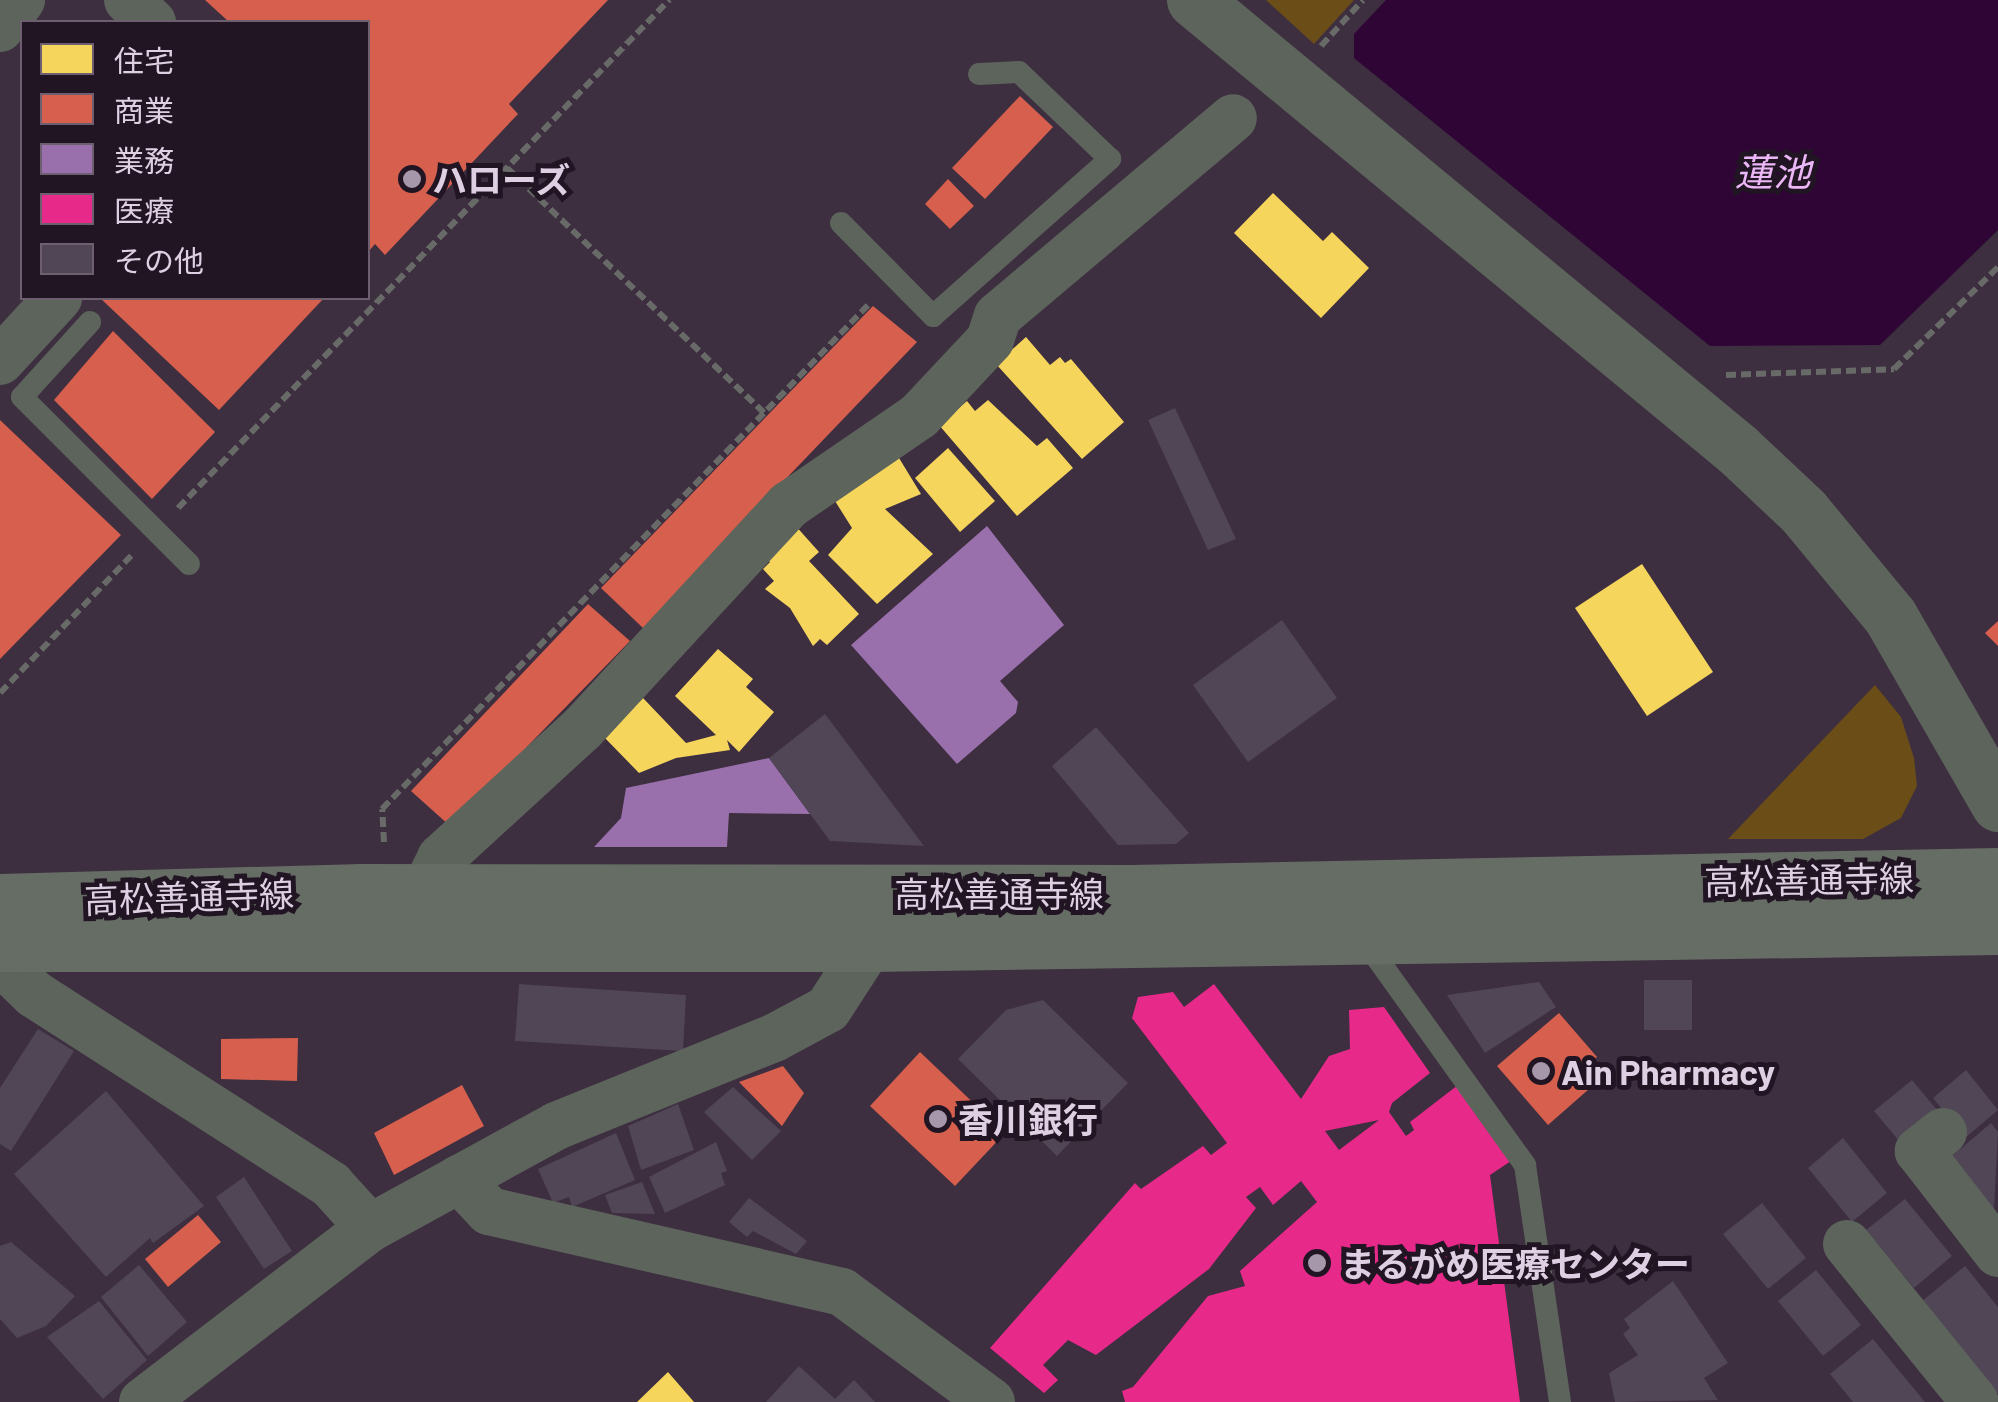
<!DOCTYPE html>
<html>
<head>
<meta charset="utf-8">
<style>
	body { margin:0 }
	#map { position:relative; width:1998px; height:1402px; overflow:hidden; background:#3d2e40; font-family:Barlow,"Noto Sans JP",sans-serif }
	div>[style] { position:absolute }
	.green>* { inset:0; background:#6a4d17 }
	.water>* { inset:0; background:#2e0535 }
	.homes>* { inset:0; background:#f6d55c }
	.shops>* { inset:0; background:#d6604d }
	.offices>* { inset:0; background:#9970ab }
	.health>* { inset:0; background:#e7298a }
	.building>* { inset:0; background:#504656 }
	.path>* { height:6px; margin-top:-3px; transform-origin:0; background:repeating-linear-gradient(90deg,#686a68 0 10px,transparent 0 15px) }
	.service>* { height:22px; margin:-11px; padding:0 11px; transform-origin:11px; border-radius:11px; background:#5c645b }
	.minor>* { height:48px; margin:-24px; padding:0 24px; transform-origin:24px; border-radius:24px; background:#5c645b }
	.tertiary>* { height:55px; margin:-27.5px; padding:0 27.5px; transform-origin:27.5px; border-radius:27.5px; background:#5c645b }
	.primary>* { height:55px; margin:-27.5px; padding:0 27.5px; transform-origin:27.5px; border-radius:27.5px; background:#666d64 }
	.dots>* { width:28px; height:28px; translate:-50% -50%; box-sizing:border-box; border:5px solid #211524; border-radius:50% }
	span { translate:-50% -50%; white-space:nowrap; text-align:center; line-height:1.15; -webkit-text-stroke:10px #211524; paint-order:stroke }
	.poi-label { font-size:35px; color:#dfcfe3; font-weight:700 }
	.left { translate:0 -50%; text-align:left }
	.street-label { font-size:35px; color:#dfcfe3 }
	.water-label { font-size:38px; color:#ebb6f5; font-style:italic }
	.legend { position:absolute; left:20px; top:20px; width:350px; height:280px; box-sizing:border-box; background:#211524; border:2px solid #6d5f70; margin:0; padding:12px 18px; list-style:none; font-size:30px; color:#dfcfe3 }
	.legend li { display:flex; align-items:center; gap:20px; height:50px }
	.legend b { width:50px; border:2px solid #6d5f70 }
</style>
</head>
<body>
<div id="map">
	<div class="green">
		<div style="clip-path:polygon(1266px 0,1354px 0,1314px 44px)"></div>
		<div style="clip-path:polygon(1875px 685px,1901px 717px,1914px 758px,1917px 786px,1901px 818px,1863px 839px,1728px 839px)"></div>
	</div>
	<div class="water">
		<div style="clip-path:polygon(1386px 0,1998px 0,1998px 230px,1880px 345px,1710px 346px,1354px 58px,1354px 34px)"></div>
	</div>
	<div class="homes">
		<div style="clip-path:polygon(1273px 193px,1323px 241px,1332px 232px,1369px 268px,1321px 318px,1234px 233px)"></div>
		<div style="clip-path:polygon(1026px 337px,1050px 365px,1060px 357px,1065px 363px,1071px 359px,1124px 422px,1082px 459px,996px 364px)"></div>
		<div style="clip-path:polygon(988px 400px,1037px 446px,1047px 438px,1073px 468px,1017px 516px,939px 425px,967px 401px,975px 411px)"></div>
		<div style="clip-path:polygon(948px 448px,995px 501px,960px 532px,915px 478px)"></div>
		<div style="clip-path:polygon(899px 458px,921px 494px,885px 509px,933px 554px,877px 604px,828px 555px,852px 528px,835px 501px)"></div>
		<div style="clip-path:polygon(794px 524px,819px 552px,809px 561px,859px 614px,827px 645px,820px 639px,813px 646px,790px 608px,765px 589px,774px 581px,763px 569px,770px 562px,763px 554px)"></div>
		<div style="clip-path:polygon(1642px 564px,1713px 672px,1647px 716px,1575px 608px)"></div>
		<div style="clip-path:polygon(718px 649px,753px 679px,746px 687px,774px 712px,739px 752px,727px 740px,730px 750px,676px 758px,639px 773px,604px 737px,643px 698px,686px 743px,716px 735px,675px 696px)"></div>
		<div style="clip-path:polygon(668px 1372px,694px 1402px,637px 1402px)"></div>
	</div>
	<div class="shops">
		<div style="clip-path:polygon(205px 0,608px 0,509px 104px,518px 114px,385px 255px,375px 244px,368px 252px,368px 22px,229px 22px)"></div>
		<div style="clip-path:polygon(1020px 96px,1053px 127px,985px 199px,952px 168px)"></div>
		<div style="clip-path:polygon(948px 179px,974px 206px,950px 229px,925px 204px)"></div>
		<div style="clip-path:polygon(100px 298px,324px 298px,219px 410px)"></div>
		<div style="clip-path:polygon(873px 306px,917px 342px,643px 628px,601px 588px)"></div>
		<div style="clip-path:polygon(113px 331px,215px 432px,152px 499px,54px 400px)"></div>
		<div style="clip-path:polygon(0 420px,121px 535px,0 659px)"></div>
		<div style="clip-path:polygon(588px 604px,630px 641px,450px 826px,411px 791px)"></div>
		<div style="clip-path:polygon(1998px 621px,1998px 646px,1985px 633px)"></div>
		<div style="clip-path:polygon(1559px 1013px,1597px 1057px,1577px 1075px,1589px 1089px,1548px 1125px,1497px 1066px)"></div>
		<div style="clip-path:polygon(298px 1038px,297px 1081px,221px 1079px,221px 1039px)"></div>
		<div style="clip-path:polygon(920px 1052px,1005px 1133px,955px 1186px,870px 1106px)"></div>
		<div style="clip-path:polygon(783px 1066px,804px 1093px,782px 1126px,739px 1082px)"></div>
		<div style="clip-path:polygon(462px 1085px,484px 1126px,394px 1175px,374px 1133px)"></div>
		<div style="clip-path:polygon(198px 1215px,221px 1242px,168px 1287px,145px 1259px)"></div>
	</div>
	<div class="offices">
		<div style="clip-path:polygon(987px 526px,1064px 625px,1000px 681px,1018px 702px,1016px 713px,957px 764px,851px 645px)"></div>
		<div style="clip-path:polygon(769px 758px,810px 814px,729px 813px,727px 847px,594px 847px,621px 818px,626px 788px)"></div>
	</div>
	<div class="health">
		<div style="clip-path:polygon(evenodd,1214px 984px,1301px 1099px,1329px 1056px,1350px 1049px,1349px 1010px,1384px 1007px,1430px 1073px,1392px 1103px,1389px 1112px,1406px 1136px,1414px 1130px,1410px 1122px,1458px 1085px,1511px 1161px,1490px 1175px,1520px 1402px,1125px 1402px,1122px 1391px,1133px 1387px,1208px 1296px,1245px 1286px,1240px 1271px,1317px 1202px,1301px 1181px,1273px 1205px,1260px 1187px,1246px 1197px,1256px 1208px,1209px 1269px,1096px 1355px,1068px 1340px,1043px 1365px,1058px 1380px,1044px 1393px,990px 1348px,1135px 1183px,1141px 1189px,1203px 1146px,1211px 1155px,1227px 1143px,1132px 1018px,1138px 997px,1173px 992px,1184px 1007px,1214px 984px,1379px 1120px,1339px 1150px,1325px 1131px,1379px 1120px)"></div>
	</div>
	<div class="building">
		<div style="clip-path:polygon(1175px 408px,1236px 539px,1208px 550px,1148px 420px)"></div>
		<div style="clip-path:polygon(1282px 620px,1337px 698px,1248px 762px,1193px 685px)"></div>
		<div style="clip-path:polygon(825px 714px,924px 846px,830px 841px,769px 758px)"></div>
		<div style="clip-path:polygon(1096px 727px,1189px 833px,1176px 844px,1118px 845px,1052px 766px)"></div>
		<div style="clip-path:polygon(1644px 980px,1692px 980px,1692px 1030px,1644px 1030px)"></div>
		<div style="clip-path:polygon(1539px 982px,1556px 1007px,1485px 1053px,1447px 995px)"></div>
		<div style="clip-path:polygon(519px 984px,686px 995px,683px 1051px,515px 1041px)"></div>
		<div style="clip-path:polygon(1043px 1000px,1128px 1083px,1057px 1156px,958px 1059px,1006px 1010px)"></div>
		<div style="clip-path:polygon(38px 1029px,74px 1051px,11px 1151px,0 1144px,0 1088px)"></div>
		<div style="clip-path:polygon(1966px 1070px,1998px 1110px,1965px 1138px,1933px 1098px)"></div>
		<div style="clip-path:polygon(1912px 1080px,1937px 1110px,1899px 1141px,1874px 1111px)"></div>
		<div style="clip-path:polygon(733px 1087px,781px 1131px,752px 1160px,704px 1112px)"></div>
		<div style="clip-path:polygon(106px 1091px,204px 1206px,153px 1243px,150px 1238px,106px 1277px,14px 1174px)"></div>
		<div style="clip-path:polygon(678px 1104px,694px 1150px,641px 1170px,628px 1126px)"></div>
		<div style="clip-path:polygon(1991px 1123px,1998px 1132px,1994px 1210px,1951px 1157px)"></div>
		<div style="clip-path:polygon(616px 1133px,635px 1180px,572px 1207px,569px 1197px,553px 1203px,538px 1169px)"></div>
		<div style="clip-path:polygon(1843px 1138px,1887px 1193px,1852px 1222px,1808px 1168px)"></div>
		<div style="clip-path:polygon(716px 1142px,727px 1171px,721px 1173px,725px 1185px,665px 1213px,649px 1177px)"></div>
		<div style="clip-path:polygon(244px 1177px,292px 1251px,264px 1269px,216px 1197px)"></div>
		<div style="clip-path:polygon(642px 1182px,655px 1214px,612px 1213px,605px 1195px)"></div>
		<div style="clip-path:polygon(749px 1198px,807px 1241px,796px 1254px,753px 1231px,747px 1237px,729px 1222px)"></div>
		<div style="clip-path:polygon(1905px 1199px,1952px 1256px,1914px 1288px,1866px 1230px)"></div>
		<div style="clip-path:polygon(1762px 1203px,1806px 1258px,1768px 1289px,1723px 1234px)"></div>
		<div style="clip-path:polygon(11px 1242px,75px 1296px,46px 1326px,17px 1338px,0 1319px,0 1246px)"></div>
		<div style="clip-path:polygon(139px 1265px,187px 1322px,148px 1356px,101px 1297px)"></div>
		<div style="clip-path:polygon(1965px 1266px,1998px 1307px,1998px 1394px,1922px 1301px)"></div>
		<div style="clip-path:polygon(1816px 1270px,1861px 1325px,1823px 1356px,1778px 1301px)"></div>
		<div style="clip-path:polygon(1673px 1281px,1728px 1363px,1704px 1378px,1718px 1400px,1615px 1402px,1609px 1373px,1638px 1355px,1623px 1334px,1630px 1328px,1624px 1319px)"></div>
		<div style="clip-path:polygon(99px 1301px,147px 1360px,103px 1399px,47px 1337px)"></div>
		<div style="clip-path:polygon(1873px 1339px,1925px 1402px,1853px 1402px,1830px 1374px)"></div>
		<div style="clip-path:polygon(799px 1366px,835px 1399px,854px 1380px,875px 1402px,766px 1402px)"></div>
	</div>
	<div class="path">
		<div style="left:1321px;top:46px;width:62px;rotate:-47.6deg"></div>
		<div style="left:507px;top:168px;width:355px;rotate:43.6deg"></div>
		<div style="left:1726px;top:375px;width:168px;rotate:-2deg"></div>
		<div style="left:1894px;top:369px;width:146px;rotate:-44.4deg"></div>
		<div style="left:178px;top:508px;width:707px;rotate:-45.97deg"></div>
		<div style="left:0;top:693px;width:194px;rotate:-46.3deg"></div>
		<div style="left:384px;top:842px;width:33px;rotate:-93deg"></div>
		<div style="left:382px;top:809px;width:704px;rotate:-46.04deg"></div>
	</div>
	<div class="service">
		<div style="left:841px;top:223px;width:131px;rotate:45.3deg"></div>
		<div style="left:933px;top:316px;width:237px;rotate:-41.6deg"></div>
		<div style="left:1110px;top:159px;width:126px;rotate:-136.3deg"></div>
		<div style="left:1019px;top:72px;width:40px;rotate:177.1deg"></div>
		<div style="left:90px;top:322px;width:101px;rotate:132.2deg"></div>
		<div style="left:22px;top:397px;width:236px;rotate:45deg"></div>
		<div style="left:1364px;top:940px;width:277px;rotate:54.4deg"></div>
		<div style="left:1525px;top:1165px;width:240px;rotate:81.6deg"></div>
	</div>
	<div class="minor">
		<div style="left:128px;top:0;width:33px;rotate:43deg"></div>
		<div style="left:0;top:28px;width:35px;rotate:-53deg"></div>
		<div style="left:0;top:361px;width:86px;rotate:-47.4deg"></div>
		<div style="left:425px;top:891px;width:37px;rotate:-64deg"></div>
		<div style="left:441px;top:858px;width:191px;rotate:-42.5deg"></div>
		<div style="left:582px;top:729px;width:305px;rotate:-47.3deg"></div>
		<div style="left:789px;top:505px;width:158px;rotate:-34.4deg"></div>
		<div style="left:919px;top:416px;width:104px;rotate:-46.9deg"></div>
		<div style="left:990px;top:340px;width:25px;rotate:-72deg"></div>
		<div style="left:998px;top:316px;width:307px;rotate:-40.1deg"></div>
		<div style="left:0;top:961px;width:47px;rotate:44.1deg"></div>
		<div style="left:34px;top:994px;width:353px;rotate:32.7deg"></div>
		<div style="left:331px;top:1185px;width:58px;rotate:47.8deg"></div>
		<div style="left:1943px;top:1132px;width:31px;rotate:142deg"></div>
		<div style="left:1919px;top:1151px;width:129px;rotate:52.2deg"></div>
		<div style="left:459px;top:1179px;width:44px;rotate:46.8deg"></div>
		<div style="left:489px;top:1211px;width:362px;rotate:12.9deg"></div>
		<div style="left:842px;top:1292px;width:185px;rotate:36.4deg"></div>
		<div style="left:1847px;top:1244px;width:203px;rotate:51deg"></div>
		<div style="left:143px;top:1402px;width:286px;rotate:-37.5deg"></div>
		<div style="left:370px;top:1228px;width:212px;rotate:-28.7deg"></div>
		<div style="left:556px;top:1126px;width:235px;rotate:-22deg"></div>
		<div style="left:774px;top:1038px;width:61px;rotate:-28.2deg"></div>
		<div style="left:828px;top:1009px;width:77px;rotate:-57.1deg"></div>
		<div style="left:870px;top:944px;width:31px;rotate:-88deg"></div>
	</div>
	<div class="tertiary">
		<div style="left:1194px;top:0;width:705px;rotate:39.59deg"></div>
		<div style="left:1737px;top:449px;width:91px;rotate:43.2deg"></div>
		<div style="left:1803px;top:511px;width:136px;rotate:50.4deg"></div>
		<div style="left:1890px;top:616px;width:217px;rotate:60.1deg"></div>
	</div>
	<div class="primary">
		<div style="left:0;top:901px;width:362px;rotate:-1.6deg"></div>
		<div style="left:362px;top:891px;width:769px;rotate:0.07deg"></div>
		<div style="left:1131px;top:892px;width:867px;rotate:-1.12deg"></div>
		<div style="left:0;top:944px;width:870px"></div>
		<div style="left:870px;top:944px;width:1128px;rotate:-0.86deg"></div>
	</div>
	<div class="dots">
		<div style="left:412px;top:179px;background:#a697aa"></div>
		<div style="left:1541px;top:1071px;background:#a697aa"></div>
		<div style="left:938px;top:1119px;background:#a697aa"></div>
		<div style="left:1317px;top:1263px;background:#a697aa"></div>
	</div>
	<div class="poi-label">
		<span class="left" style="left:432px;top:179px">ハローズ</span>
		<span class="left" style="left:1561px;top:1071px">Ain Pharmacy</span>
		<span class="left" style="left:958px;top:1119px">香川銀行</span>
		<span class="left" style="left:1340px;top:1263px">まるがめ医療センター</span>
	</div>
	<div class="street-label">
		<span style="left:1809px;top:879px;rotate:-1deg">高松善通寺線</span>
		<span style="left:999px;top:893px">高松善通寺線</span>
		<span style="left:189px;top:896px;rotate:-2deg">高松善通寺線</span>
	</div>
	<div class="water-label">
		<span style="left:1773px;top:172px">蓮池</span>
	</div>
	<ul class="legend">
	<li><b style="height:28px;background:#f6d55c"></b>住宅</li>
	<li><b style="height:28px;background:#d6604d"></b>商業</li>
	<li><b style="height:28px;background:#9970ab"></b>業務</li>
	<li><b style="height:28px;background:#e7298a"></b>医療</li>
	<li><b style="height:28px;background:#504656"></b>その他</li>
	</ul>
</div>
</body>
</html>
